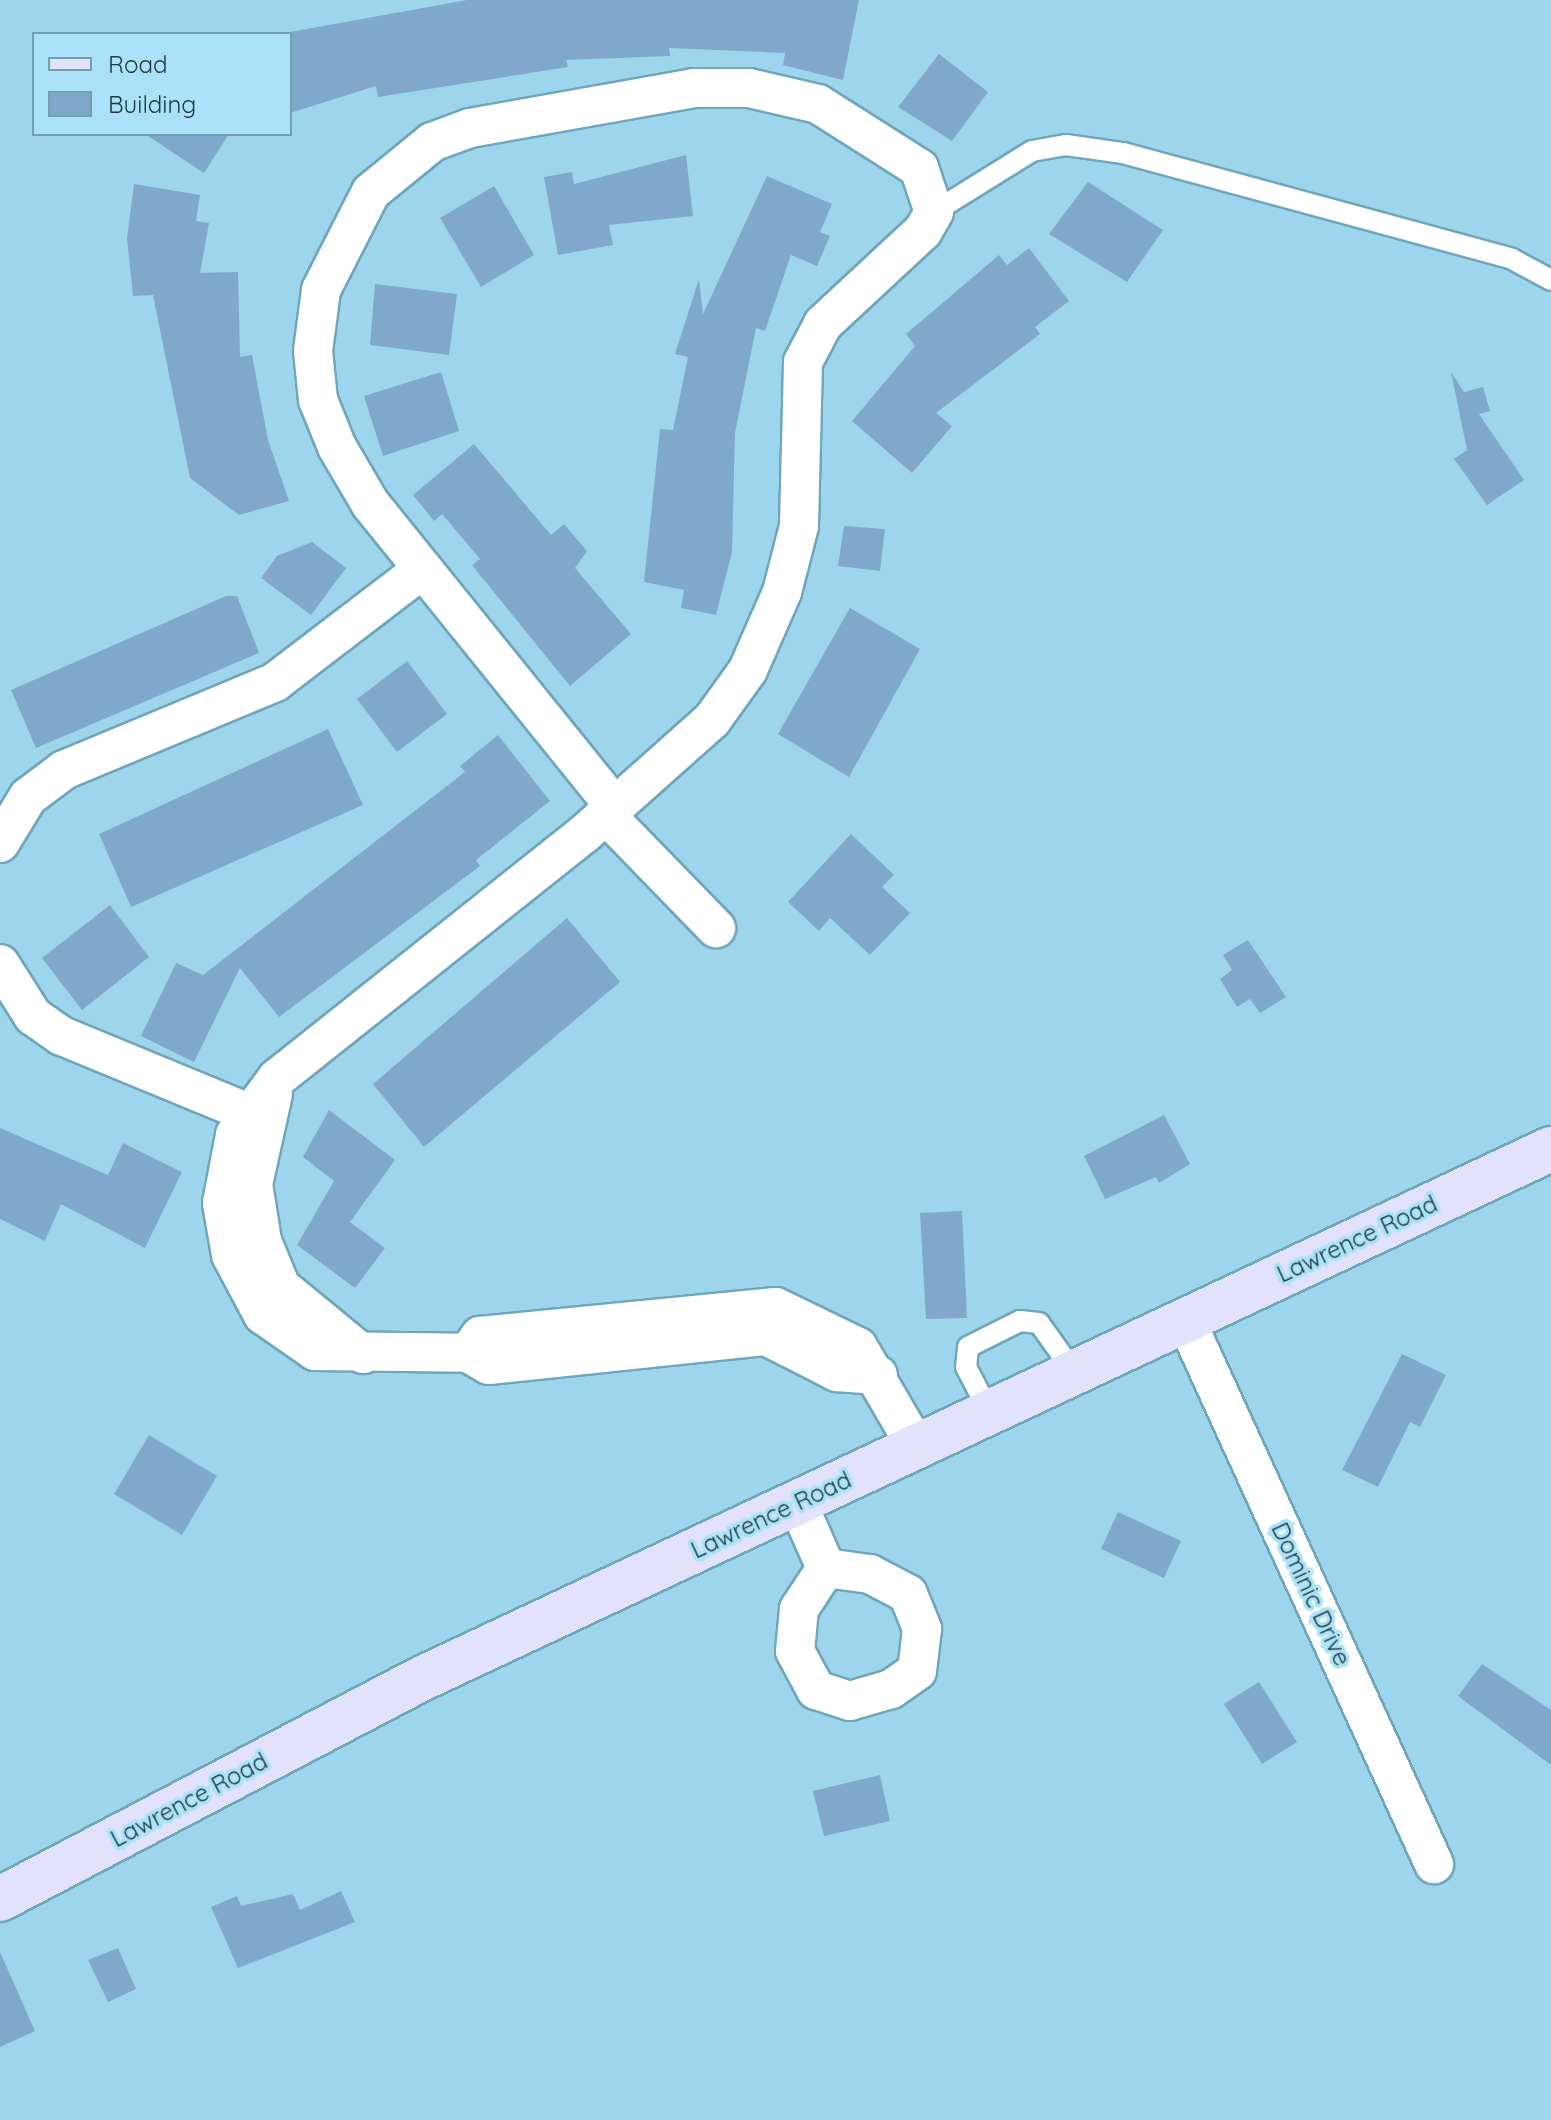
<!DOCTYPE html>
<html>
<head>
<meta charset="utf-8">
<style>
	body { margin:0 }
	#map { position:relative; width:1551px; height:2120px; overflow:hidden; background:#9dd6ec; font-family:Quicksand,sans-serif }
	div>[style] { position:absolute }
	.building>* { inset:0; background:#80a8ca }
	.roads { filter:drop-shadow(2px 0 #6ea6bb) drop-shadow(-2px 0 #6ea6bb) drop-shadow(0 2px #6ea6bb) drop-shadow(0 -2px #6ea6bb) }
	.lane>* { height:20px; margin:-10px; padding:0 10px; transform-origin:10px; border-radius:10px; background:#fff }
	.street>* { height:38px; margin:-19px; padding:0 19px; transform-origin:19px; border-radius:19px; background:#fff }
	.secondary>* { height:44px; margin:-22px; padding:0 22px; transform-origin:22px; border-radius:22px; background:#e2e2fd }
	span { translate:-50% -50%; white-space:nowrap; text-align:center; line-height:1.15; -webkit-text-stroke:7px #aae3f9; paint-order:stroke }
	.street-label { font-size:24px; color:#223942 }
	.legend { position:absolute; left:32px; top:32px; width:260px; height:104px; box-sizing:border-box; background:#aae3f9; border:2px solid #749fb0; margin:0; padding:10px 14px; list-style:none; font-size:24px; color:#223942 }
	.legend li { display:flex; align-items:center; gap:16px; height:40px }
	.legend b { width:40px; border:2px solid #749fb0 }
</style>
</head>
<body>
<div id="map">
	<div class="building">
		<div style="clip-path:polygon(467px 0,859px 0,843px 80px,783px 65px,785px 53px,669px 48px,670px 56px,566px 60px,568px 67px,378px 97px,376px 86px,290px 113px,290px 32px)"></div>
		<div style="clip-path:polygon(939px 54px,988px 92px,952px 141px,898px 107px)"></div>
		<div style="clip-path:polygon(145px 134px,229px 134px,204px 173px)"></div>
		<div style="clip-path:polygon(686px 155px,693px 216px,609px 225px,613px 245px,558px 255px,544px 177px,572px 172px,574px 184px)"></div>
		<div style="clip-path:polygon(767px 176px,832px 204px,820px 232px,830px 236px,817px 266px,791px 255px,765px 331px,756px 328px,735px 433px,732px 552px,716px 615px,681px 608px,684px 590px,644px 582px,660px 429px,673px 430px,688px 357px,675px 354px,699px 279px,703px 314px)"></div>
		<div style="clip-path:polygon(1088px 182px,1163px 230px,1127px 282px,1049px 234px)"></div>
		<div style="clip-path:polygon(134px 184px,200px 195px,196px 221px,209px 223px,200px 273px,238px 272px,240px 357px,252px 355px,268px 440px,289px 501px,239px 515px,190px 478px,153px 295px,133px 296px,127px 238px)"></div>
		<div style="clip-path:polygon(494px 186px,534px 255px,481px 287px,440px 218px)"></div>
		<div style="clip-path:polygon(1029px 248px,1069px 301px,1035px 327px,1040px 334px,936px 413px,952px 426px,912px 473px,852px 421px,915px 346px,906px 334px,999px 255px,1007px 265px)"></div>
		<div style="clip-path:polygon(375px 284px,457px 294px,449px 355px,370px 345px)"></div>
		<div style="clip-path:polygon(441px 372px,459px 431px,383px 456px,364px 396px)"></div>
		<div style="clip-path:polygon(1451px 372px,1464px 392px,1483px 387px,1490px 411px,1479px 414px,1524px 480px,1487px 505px,1454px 459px,1467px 450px)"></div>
		<div style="clip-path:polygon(474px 444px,551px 535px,564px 524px,587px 551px,575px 568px,631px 634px,570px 686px,472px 565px,480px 559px,442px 514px,434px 521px,413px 495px)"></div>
		<div style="clip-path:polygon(844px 526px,885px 529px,880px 571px,838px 566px)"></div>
		<div style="clip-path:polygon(312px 542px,346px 568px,311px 615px,261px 578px,277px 556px)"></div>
		<div style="clip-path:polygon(226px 596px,237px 596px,259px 653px,36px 748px,11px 690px)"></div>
		<div style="clip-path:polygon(850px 608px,920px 649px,849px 777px,778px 734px)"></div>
		<div style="clip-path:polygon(407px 661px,447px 714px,397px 752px,357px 699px)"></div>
		<div style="clip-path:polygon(328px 729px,363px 805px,131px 907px,99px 834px)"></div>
		<div style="clip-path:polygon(498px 735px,550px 801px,476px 860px,480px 866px,279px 1017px,240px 968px,194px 1062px,141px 1036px,176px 963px,203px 975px,465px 772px,460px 766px)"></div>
		<div style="clip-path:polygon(851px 834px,894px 875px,882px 887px,910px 913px,870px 955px,830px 918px,819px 931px,788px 902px)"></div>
		<div style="clip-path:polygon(110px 905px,149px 957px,82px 1010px,42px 958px)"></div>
		<div style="clip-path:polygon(567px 918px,620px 982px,424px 1147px,373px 1084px)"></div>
		<div style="clip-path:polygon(1248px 940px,1286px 997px,1260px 1013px,1250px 999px,1237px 1007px,1220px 979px,1232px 970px,1223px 955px)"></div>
		<div style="clip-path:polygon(329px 1110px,395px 1160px,350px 1222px,385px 1248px,355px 1288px,297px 1245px,334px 1181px,303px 1157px)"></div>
		<div style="clip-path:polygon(1164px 1115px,1190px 1164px,1159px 1183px,1156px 1177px,1105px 1199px,1084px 1156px)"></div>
		<div style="clip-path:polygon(0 1128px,108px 1175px,123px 1143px,182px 1172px,145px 1248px,61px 1204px,45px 1241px,0 1219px)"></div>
		<div style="clip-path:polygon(962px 1211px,967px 1318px,926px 1319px,920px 1213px)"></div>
		<div style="clip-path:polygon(1402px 1354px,1446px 1375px,1420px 1427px,1410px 1422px,1378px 1487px,1342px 1470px)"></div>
		<div style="clip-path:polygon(149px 1435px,217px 1476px,182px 1535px,114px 1494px)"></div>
		<div style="clip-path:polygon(1118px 1512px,1181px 1541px,1164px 1578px,1101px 1549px)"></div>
		<div style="clip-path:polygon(1482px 1664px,1551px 1710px,1551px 1765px,1458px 1696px)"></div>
		<div style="clip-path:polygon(1259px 1682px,1297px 1742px,1262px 1764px,1224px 1704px)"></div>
		<div style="clip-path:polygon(880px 1775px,890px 1821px,824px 1836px,813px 1791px)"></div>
		<div style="clip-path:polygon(341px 1891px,355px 1922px,238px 1968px,211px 1907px,237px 1896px,241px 1906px,293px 1894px,300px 1910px)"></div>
		<div style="clip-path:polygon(118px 1948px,136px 1989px,108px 2002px,88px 1960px)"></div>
		<div style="clip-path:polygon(0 1952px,35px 2031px,0 2047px)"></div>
	</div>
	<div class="roads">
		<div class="lane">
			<div style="left:934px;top:212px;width:115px;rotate:-31.9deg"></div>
			<div style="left:1032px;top:151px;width:35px;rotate:-10deg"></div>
			<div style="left:1066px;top:145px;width:58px;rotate:8deg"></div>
			<div style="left:1123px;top:153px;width:403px;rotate:15.2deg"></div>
			<div style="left:1512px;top:259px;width:44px;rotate:28.3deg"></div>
			<div style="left:991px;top:1415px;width:54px;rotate:-117.5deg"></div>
			<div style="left:966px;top:1367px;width:20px;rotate:-84deg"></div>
			<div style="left:968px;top:1347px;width:58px;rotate:-26.6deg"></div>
			<div style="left:1020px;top:1321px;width:19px;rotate:6deg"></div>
			<div style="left:1039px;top:1323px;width:65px;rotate:54.4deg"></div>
		</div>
		<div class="street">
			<div style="left:615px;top:807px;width:388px;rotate:-128.9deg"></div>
			<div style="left:371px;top:505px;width:67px;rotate:-120.4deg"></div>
			<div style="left:337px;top:447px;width:51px;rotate:-112deg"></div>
			<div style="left:318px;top:400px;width:49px;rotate:-95.8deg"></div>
			<div style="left:313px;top:351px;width:62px;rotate:-82.5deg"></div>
			<div style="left:321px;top:290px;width:110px;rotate:-63deg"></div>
			<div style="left:371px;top:192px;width:79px;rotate:-39.3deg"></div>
			<div style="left:432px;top:142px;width:40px;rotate:-20.2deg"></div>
			<div style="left:470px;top:128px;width:228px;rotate:-10.1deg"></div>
			<div style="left:694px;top:88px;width:55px"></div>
			<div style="left:749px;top:88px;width:71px;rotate:13.1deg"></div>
			<div style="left:818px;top:104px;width:120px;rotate:32.4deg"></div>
			<div style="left:919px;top:168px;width:46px;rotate:71.2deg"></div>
			<div style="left:934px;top:212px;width:22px;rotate:120deg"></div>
			<div style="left:923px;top:231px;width:137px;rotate:137.1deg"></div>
			<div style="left:823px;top:324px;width:43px;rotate:117.8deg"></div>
			<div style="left:803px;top:362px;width:164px;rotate:91.4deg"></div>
			<div style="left:799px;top:526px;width:68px;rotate:104.4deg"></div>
			<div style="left:782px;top:592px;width:85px;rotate:113.6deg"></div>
			<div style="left:748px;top:670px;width:62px;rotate:125.8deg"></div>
			<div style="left:712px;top:720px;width:171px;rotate:138.3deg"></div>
			<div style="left:584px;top:834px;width:392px;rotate:141.5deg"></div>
			<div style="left:277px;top:1078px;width:71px;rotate:126.4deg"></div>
			<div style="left:235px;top:1135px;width:69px;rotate:100.8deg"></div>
			<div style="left:222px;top:1203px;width:53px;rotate:80.2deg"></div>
			<div style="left:231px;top:1255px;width:68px;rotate:61.9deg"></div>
			<div style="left:263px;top:1315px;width:63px;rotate:34.7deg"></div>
			<div style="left:315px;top:1351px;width:153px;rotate:0.7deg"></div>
			<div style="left:468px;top:1353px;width:24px;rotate:30deg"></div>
			<div style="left:489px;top:1365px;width:279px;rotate:-6deg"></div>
			<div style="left:766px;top:1336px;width:80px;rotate:26.9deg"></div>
			<div style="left:837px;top:1372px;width:41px;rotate:4.2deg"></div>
			<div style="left:606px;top:815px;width:158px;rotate:45.8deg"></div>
			<div style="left:0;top:843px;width:54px;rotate:-58.7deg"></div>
			<div style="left:28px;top:797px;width:45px;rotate:-36.9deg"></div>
			<div style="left:64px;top:770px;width:229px;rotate:-22.6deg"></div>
			<div style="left:275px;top:682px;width:186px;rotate:-37.4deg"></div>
			<div style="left:0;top:964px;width:62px;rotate:57.6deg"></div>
			<div style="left:33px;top:1016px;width:35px;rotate:35deg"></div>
			<div style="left:62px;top:1036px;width:204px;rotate:22.4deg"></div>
			<div style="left:273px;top:1094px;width:92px;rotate:102.5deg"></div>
			<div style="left:253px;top:1184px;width:58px;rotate:81deg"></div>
			<div style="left:262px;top:1241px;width:50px;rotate:67.6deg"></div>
			<div style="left:281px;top:1287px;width:106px;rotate:39.3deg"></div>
			<div style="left:1187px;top:1323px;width:595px;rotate:65.46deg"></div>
			<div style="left:468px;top:1353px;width:21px;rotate:-55deg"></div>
			<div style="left:480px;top:1336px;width:297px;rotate:-5.6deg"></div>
			<div style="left:776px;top:1307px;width:91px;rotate:26deg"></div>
			<div style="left:858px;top:1347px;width:117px;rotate:59.7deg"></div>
			<div style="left:797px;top:1502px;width:72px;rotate:66.3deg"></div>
			<div style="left:826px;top:1568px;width:44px;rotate:7.8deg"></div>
			<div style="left:870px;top:1574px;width:43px;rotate:27.8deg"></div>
			<div style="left:908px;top:1594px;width:38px;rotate:68deg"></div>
			<div style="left:922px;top:1629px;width:42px;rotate:96.8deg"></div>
			<div style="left:917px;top:1671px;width:32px;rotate:145deg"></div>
			<div style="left:891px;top:1689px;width:43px;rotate:163.7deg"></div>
			<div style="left:850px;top:1701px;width:36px;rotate:-162deg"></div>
			<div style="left:816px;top:1690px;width:44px;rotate:-118.3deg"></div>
			<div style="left:795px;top:1651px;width:42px;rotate:-84.6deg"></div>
			<div style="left:799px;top:1609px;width:49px;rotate:-56.6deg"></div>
		</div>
		<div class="secondary">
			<div style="left:0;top:1899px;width:477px;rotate:-27.6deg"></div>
			<div style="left:423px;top:1678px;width:1246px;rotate:-25.13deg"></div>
		</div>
	</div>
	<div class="street-label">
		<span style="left:1357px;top:1239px;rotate:-25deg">Lawrence Road</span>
		<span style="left:771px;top:1515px;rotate:-25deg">Lawrence Road</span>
		<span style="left:1311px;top:1594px;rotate:65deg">Dominic Drive</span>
		<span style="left:189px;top:1800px;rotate:-28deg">Lawrence Road</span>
	</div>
	<ul class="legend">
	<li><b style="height:10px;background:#e2e2fd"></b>Road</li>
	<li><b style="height:22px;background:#80a8ca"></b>Building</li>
	</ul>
</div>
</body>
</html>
